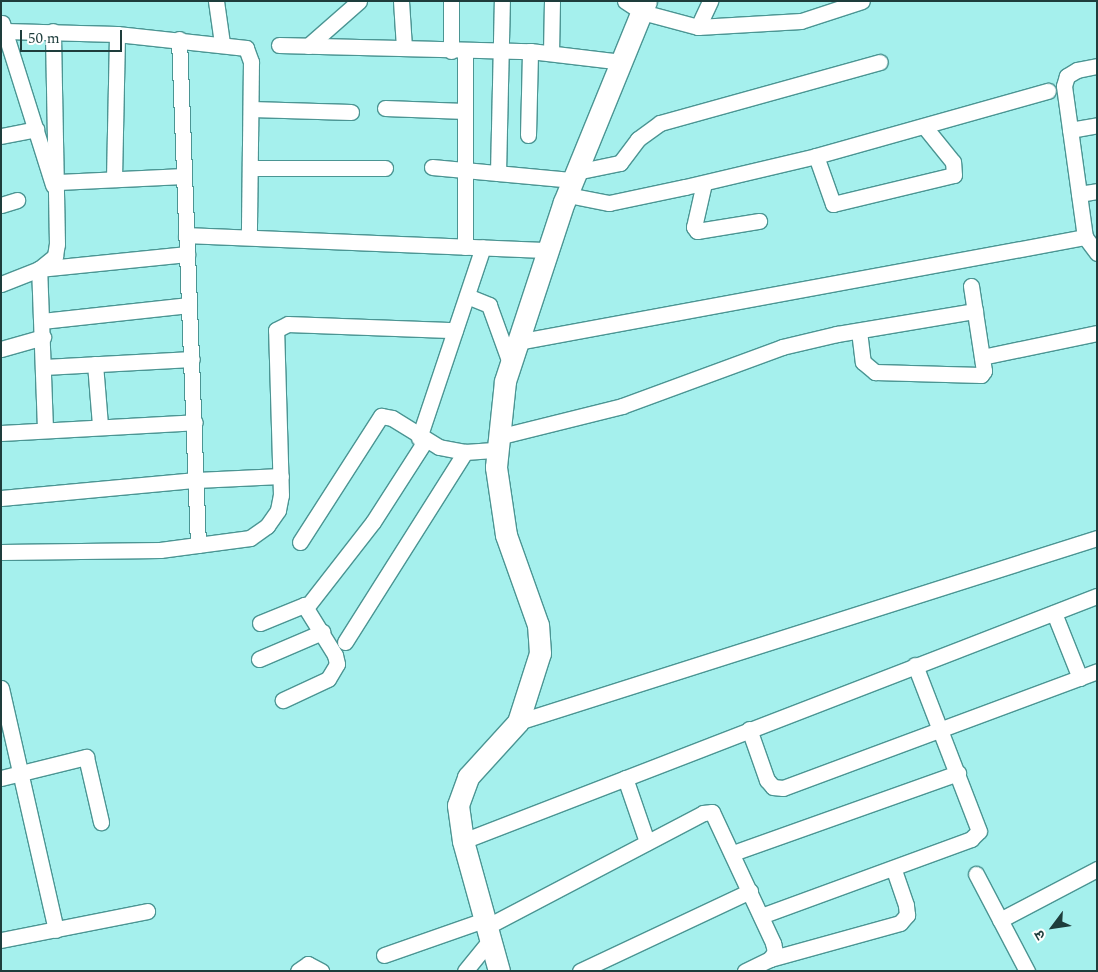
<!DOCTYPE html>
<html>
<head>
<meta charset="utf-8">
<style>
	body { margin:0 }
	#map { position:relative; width:1098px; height:972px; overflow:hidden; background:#a5f0ed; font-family:Spectral,"Noto Sans Devanagari",serif }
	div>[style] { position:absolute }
	.roads { filter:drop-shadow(1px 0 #4b9593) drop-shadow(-1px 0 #4b9593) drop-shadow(0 1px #4b9593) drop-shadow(0 -1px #4b9593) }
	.street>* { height:15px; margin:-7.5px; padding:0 7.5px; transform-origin:7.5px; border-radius:7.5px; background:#fff }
	.secondary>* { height:21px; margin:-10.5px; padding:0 10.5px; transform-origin:10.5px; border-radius:10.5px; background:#fff }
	span { translate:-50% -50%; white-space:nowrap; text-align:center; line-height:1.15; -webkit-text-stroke:4px #fff; paint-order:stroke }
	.frame { position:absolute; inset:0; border:2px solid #1e3d3c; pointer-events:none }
	.north { position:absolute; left:1028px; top:902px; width:50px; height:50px; -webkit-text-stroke:4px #fff; paint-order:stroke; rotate:239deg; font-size:14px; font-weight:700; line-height:20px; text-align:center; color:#1e3d3c }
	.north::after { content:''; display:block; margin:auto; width:18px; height:22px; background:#1e3d3c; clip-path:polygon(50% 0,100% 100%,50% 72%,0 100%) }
	.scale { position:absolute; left:20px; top:30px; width:102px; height:22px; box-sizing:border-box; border:2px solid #1e3d3c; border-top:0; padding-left:6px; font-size:15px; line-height:18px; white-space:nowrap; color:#1e3d3c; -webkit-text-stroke:4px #fff; paint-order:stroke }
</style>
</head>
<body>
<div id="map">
	<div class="roads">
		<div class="street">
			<div style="left:216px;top:1px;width:42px;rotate:81.9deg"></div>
			<div style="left:401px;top:1px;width:47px;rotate:86.3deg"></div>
			<div style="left:451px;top:1px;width:50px;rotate:90deg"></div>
			<div style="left:625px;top:1px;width:20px;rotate:33deg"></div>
			<div style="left:642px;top:12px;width:58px;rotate:15deg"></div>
			<div style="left:698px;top:27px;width:103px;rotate:-3.3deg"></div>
			<div style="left:801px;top:21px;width:64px;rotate:-18.2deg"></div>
			<div style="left:2px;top:23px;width:170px;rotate:72.5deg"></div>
			<div style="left:698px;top:27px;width:29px;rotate:-65deg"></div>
			<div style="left:5px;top:31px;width:112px;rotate:1.5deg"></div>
			<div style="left:117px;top:34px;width:130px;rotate:6.2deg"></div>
			<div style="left:246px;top:48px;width:15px;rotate:70deg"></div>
			<div style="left:251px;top:62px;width:175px;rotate:90.7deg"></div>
			<div style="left:179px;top:39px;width:506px;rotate:87.85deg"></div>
			<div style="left:279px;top:45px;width:251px;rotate:1.4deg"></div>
			<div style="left:530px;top:51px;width:93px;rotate:6.8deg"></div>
			<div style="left:308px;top:46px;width:68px;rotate:-41.4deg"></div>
			<div style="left:551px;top:53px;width:52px;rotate:-88.9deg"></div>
			<div style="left:1097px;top:66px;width:20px;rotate:169deg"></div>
			<div style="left:1077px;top:70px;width:12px;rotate:149deg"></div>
			<div style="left:1067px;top:76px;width:10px;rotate:107deg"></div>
			<div style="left:1064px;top:86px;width:152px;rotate:82.1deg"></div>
			<div style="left:1085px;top:237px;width:20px;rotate:53deg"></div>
			<div style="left:385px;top:108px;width:80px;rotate:2.1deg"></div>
			<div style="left:251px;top:109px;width:100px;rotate:1.7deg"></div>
			<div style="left:1070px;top:130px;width:27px;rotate:-10deg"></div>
			<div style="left:528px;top:135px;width:84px;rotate:-88.6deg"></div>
			<div style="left:1px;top:136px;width:36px;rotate:-11deg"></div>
			<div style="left:816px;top:156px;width:51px;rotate:70.5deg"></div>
			<div style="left:833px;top:204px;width:124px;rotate:-13.5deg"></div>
			<div style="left:954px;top:175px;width:13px;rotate:-94deg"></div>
			<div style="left:953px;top:162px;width:46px;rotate:-128.9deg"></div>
			<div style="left:432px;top:167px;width:142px;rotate:5.3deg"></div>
			<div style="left:250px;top:168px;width:135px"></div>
			<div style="left:576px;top:172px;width:45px;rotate:-11.6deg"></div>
			<div style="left:620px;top:163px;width:30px;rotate:-53deg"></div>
			<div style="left:638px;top:139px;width:27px;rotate:-36deg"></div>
			<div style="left:660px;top:123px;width:228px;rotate:-15.5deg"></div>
			<div style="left:498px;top:173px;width:172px;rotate:-88.7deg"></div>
			<div style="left:114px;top:179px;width:145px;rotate:-88.8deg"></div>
			<div style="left:58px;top:182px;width:126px;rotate:-2.7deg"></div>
			<div style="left:704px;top:183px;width:45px;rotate:102.8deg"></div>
			<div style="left:694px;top:227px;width:5px;rotate:53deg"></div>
			<div style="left:697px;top:231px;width:63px;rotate:-9.2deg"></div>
			<div style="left:1079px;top:194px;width:18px;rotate:-9deg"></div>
			<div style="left:568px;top:195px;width:42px;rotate:11deg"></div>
			<div style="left:609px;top:203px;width:78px;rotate:-11.9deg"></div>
			<div style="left:685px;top:187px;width:135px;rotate:-13.3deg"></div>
			<div style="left:816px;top:156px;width:241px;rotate:-15.7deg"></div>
			<div style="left:1px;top:205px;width:17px;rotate:-17deg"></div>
			<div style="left:186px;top:235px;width:363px;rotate:2.4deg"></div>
			<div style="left:465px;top:247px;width:196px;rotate:-90deg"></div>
			<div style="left:1px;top:284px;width:41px;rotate:-21.5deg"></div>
			<div style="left:39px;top:269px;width:21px;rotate:-39deg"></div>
			<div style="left:55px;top:256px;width:12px;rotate:-81deg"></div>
			<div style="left:57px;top:244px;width:213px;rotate:-91.1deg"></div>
			<div style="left:467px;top:296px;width:24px;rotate:22deg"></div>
			<div style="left:489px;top:305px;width:62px;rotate:70.1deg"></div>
			<div style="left:42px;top:321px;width:148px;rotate:-6.2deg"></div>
			<div style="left:859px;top:331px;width:31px;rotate:83deg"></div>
			<div style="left:863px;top:362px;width:16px;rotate:40deg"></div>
			<div style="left:875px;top:372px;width:106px;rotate:1.6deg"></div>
			<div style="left:981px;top:375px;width:5px;rotate:-53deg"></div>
			<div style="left:984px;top:371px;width:86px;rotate:-98.7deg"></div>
			<div style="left:517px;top:342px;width:578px;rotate:-10.47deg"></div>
			<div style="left:1px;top:349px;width:44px;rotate:-15.9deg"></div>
			<div style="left:982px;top:357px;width:117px;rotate:-11.8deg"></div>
			<div style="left:95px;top:364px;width:61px;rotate:85.3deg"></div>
			<div style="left:44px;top:367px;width:148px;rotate:-3.1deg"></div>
			<div style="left:45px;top:429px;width:160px;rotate:-92.1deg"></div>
			<div style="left:39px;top:269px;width:149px;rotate:-5.8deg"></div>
			<div style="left:1px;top:433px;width:194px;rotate:-3.2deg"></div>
			<div style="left:498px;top:437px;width:128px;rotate:-14deg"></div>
			<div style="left:622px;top:406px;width:171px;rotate:-20.2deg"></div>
			<div style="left:782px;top:347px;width:57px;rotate:-13.3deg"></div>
			<div style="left:837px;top:334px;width:140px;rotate:-9.5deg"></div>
			<div style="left:419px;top:438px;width:201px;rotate:-71.5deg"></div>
			<div style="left:1px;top:498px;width:196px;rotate:-5.3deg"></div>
			<div style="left:196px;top:480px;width:85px;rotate:-2.7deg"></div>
			<div style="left:300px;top:542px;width:150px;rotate:-57.3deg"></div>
			<div style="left:381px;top:416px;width:11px;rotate:10deg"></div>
			<div style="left:392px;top:418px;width:55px;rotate:31.7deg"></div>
			<div style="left:439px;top:447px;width:26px;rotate:11deg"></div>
			<div style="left:465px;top:452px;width:32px;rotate:-4deg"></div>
			<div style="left:1px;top:552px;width:159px;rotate:-0.7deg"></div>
			<div style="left:160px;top:550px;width:91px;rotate:-7.6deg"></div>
			<div style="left:250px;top:538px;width:21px;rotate:-35deg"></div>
			<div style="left:267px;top:526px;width:19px;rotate:-55deg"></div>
			<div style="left:278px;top:510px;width:15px;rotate:-79deg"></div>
			<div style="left:281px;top:495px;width:165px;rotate:-91.7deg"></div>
			<div style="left:276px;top:330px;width:13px;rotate:-27deg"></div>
			<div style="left:288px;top:324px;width:167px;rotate:2.1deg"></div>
			<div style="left:306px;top:608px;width:109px;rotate:-52.1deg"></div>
			<div style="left:373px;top:522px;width:96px;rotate:-57.3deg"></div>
			<div style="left:1054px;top:613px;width:70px;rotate:68.2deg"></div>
			<div style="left:260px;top:623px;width:48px;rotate:-22.2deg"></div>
			<div style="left:304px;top:605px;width:59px;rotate:58.2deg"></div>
			<div style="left:335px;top:655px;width:9px;rotate:77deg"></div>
			<div style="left:337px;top:664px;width:17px;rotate:121deg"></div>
			<div style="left:328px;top:679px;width:50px;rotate:155deg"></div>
			<div style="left:345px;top:642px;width:225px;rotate:-57.7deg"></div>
			<div style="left:259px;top:659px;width:69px;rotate:-23.2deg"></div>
			<div style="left:1px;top:688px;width:248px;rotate:77.2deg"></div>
			<div style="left:518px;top:722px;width:608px;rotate:-17.63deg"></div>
			<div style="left:749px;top:729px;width:54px;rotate:70.6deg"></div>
			<div style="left:767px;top:780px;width:9px;rotate:49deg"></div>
			<div style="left:773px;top:787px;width:10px;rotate:6deg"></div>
			<div style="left:783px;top:788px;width:335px;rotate:-20.4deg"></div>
			<div style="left:1px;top:778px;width:88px;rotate:-13.9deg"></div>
			<div style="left:86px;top:757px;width:67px;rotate:77deg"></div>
			<div style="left:625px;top:778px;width:68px;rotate:71deg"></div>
			<div style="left:463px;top:841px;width:680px;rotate:-21.13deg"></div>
			<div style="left:733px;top:853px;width:239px;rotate:-19.6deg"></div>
			<div style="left:976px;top:874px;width:110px;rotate:62.3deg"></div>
			<div style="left:761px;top:916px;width:224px;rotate:-20.1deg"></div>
			<div style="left:971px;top:839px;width:11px;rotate:-45deg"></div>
			<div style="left:979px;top:831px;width:178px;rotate:-111.1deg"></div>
			<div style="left:1000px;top:920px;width:110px;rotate:-27.7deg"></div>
			<div style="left:488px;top:926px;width:243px;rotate:-27.7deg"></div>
			<div style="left:703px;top:813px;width:9px;rotate:-6deg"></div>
			<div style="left:712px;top:812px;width:145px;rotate:65deg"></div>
			<div style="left:773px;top:943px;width:9px;rotate:77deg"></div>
			<div style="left:775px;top:952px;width:9px;rotate:126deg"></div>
			<div style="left:770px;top:959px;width:28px;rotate:154deg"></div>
			<div style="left:1px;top:940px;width:149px;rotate:-11.2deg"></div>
			<div style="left:384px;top:955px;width:109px;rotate:-19.3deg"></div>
			<div style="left:770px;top:959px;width:135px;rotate:-15.5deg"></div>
			<div style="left:900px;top:923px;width:11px;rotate:-49deg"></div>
			<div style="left:907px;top:915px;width:10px;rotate:-96deg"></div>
			<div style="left:906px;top:905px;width:39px;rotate:-109deg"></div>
			<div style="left:298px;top:971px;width:12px;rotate:-35deg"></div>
			<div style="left:308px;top:964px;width:15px;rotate:28deg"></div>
			<div style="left:465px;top:971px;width:41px;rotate:-50.9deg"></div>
			<div style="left:580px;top:971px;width:188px;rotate:-25.2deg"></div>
		</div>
		<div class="secondary">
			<div style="left:499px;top:971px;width:135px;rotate:-105.5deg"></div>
			<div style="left:463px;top:841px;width:36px;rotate:-98deg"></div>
			<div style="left:458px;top:805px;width:30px;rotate:-70deg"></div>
			<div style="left:468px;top:777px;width:74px;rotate:-47.7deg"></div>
			<div style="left:518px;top:722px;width:72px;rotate:-72.3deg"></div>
			<div style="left:540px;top:653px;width:28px;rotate:-94deg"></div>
			<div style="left:538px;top:625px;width:96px;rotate:-109.6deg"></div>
			<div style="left:506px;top:535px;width:69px;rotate:-98.4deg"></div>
			<div style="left:496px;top:467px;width:86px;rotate:-84deg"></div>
			<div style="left:505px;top:381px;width:188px;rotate:-71.8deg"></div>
			<div style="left:564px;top:202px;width:217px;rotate:-67.8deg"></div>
		</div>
	</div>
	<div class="frame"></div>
	<div class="north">उ</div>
	<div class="scale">50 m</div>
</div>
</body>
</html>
